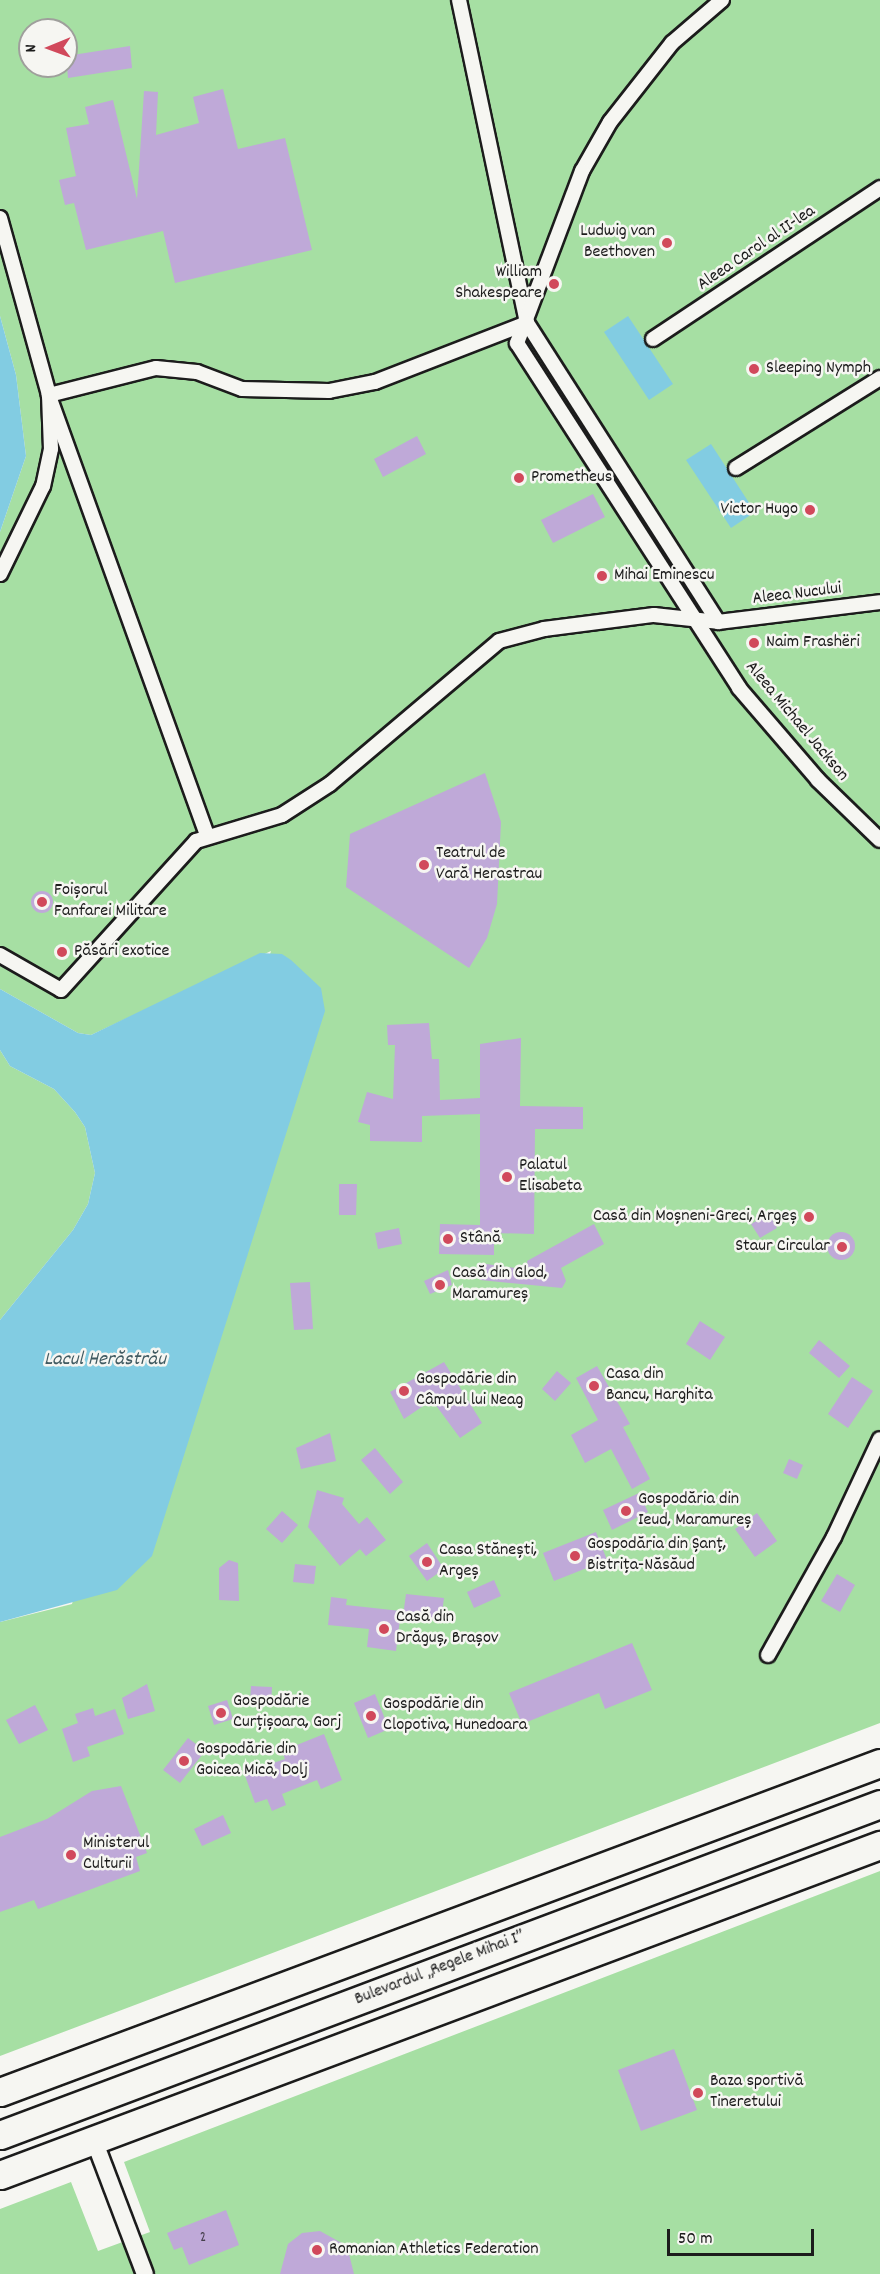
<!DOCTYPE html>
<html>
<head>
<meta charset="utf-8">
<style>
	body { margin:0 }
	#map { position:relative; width:880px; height:2274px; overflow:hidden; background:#f6f6f2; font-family:Dekko,sans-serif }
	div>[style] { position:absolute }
	.green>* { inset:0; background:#a6dfa3 }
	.water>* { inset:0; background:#82cce2 }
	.building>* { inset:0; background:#bfa9d8 }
	.round { border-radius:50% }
	.roads { filter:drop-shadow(2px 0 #1c1c1c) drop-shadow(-2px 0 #1c1c1c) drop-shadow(0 2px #1c1c1c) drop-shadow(0 -2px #1c1c1c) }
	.pedestrian>* { height:14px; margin:-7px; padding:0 7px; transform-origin:7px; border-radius:7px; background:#f6f6f2 }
	.minor>* { height:16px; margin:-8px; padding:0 8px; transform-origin:8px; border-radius:8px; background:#f6f6f2 }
	.primary>* { height:27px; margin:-13.5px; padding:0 13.5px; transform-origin:13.5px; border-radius:13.5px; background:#f6f6f2 }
	.dots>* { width:16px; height:16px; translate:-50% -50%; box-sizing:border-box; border:3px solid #f6f6f2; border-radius:50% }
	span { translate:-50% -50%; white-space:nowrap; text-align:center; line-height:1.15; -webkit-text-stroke:5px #f6f6f2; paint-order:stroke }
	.number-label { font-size:15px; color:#453f4b }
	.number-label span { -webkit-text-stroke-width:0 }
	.poi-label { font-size:18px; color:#1c1c1c }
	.right { translate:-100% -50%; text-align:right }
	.left { translate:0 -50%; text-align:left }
	.street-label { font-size:18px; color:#1c1c1c }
	.water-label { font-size:20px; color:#405a61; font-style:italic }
	.north { position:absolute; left:18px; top:18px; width:60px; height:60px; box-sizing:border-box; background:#f6f6f2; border:2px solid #9f9f9c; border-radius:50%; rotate:269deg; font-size:16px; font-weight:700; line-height:24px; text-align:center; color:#1c1c1c }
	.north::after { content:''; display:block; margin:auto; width:21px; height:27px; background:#d1495b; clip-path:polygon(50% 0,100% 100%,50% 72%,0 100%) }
	.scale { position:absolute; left:667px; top:2229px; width:147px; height:27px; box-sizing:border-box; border:3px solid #1c1c1c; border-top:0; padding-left:8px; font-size:18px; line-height:21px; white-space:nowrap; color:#1c1c1c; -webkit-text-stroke:4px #f6f6f2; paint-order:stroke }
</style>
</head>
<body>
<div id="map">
	<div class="green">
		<div style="clip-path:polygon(evenodd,0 0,880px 0,880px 1723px,0 2056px,0 1622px,72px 1604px,271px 951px,91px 1035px,78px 1033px,0 989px,0 532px,26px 456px,16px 375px,0 316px,0 0,30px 30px,66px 30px,66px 66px,30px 66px,30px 30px)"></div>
		<div style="clip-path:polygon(0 1050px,10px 1066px,54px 1089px,75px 1112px,85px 1127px,95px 1173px,88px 1204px,73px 1230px,0 1320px)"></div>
		<div style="clip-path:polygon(880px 1871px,880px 2274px,0 2274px,0 2209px,71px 2182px,98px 2251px,150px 2232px,124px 2162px)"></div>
	</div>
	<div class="water">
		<div style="clip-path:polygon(0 316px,16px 375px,26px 456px,0 532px)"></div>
		<div style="clip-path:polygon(628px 316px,673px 384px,649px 400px,604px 332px)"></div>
		<div style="clip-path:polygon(711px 444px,755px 512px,731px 528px,686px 460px)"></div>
		<div style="clip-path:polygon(260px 953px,282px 954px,291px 960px,321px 988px,325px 1011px,152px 1556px,117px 1590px,0 1622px,0 1320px,73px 1230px,88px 1204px,95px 1173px,85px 1127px,75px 1112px,54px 1089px,10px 1066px,0 1050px,0 989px,78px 1033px,91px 1035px)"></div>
	</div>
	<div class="building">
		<div style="clip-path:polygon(130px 46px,132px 68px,68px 78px,66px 56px)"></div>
		<div style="clip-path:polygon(223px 89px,238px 149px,285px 138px,312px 250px,175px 283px,163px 231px,86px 250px,74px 203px,65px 205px,59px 180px,76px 176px,66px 128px,89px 124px,85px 107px,113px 100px,137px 199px,144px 91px,158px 92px,156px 135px,199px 123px,193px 97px)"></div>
		<div style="clip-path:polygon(417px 436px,426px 454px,383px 477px,374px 459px)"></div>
		<div style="clip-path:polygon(593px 494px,605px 517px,553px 543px,541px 520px)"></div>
		<div style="clip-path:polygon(485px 773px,501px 822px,497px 904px,487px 938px,469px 968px,346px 887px,350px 834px)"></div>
		<div class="round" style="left:31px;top:891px;width:22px;height:22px"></div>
		<div style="clip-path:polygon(429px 1023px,432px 1059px,439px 1059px,440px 1100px,480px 1098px,480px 1044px,521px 1038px,520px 1106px,583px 1107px,583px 1129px,535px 1129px,534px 1234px,494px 1233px,494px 1255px,439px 1254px,440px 1224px,480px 1225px,480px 1114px,422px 1116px,422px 1142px,370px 1141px,370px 1125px,358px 1122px,367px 1092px,393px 1099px,395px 1045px,388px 1045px,387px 1025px)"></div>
		<div style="clip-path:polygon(339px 1184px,357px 1184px,356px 1215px,339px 1215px)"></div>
		<div style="clip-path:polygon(769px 1214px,777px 1228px,760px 1238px,751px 1224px)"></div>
		<div style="clip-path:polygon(594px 1224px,604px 1244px,561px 1268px,566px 1281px,562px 1288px,480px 1280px,480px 1263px,528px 1270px,527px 1261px)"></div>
		<div style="clip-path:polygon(399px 1228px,402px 1244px,378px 1249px,375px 1233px)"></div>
		<div class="round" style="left:827px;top:1232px;width:28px;height:28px"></div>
		<div style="clip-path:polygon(448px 1270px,452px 1285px,430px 1294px,424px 1281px)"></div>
		<div style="clip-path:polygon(310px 1282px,313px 1329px,294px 1330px,290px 1283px)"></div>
		<div style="clip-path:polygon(700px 1321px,725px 1337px,710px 1360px,686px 1344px)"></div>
		<div style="clip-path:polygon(819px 1340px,850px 1366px,839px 1378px,809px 1353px)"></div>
		<div style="clip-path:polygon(444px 1362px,482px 1423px,460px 1438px,432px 1400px,404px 1419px,390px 1392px)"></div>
		<div style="clip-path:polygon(597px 1366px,630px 1424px,623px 1427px,650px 1479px,632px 1489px,611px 1449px,585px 1463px,571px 1435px,598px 1420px,576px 1378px)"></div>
		<div style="clip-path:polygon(557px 1371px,571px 1383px,555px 1401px,542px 1389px)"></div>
		<div style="clip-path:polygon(852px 1377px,873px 1391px,848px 1428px,828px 1414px)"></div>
		<div style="clip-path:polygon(330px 1433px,336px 1461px,301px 1469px,296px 1448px)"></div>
		<div style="clip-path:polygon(375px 1448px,403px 1482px,390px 1494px,361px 1460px)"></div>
		<div style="clip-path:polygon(789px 1459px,803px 1465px,797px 1479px,783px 1473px)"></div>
		<div style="clip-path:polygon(317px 1490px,344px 1498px,342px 1504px,359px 1524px,367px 1517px,386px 1540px,366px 1556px,360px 1549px,340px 1566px,308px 1527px)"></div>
		<div style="clip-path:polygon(639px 1493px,648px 1512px,612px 1530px,603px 1510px)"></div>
		<div style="clip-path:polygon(282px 1511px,298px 1525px,282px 1543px,266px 1529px)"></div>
		<div style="clip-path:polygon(757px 1513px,777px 1541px,755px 1557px,735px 1529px)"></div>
		<div style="clip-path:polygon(596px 1532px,607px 1560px,554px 1581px,543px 1553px)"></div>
		<div style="clip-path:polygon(427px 1543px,444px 1569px,427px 1581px,409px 1556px)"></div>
		<div style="clip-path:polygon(229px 1560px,238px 1563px,239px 1601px,219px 1600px,219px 1568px)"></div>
		<div style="clip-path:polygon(295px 1564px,316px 1566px,314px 1584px,293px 1582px)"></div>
		<div style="clip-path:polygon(837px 1574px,855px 1585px,840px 1612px,821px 1601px)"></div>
		<div style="clip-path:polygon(494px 1580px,501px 1596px,474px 1608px,467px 1592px)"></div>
		<div style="clip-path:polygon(406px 1594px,444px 1598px,441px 1620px,403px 1616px)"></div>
		<div style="clip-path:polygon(331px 1597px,347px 1599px,346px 1605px,401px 1611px,396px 1651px,367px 1647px,369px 1629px,328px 1625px)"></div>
		<div style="clip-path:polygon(632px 1643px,652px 1690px,605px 1709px,599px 1693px,522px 1724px,509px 1693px)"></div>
		<div style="clip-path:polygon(147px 1684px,155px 1711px,128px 1719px,122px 1698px)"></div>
		<div style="clip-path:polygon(251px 1686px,272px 1687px,271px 1705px,250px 1703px)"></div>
		<div style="clip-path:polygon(375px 1694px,389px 1729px,368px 1738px,354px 1703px)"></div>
		<div style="clip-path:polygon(227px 1700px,233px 1719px,214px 1725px,208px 1706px)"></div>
		<div style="clip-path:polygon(35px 1705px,48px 1730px,19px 1744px,6px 1720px)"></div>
		<div style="clip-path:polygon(93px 1708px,95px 1716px,115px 1709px,124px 1734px,87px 1747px,90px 1756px,73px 1762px,62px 1729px,78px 1723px,75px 1714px)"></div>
		<div style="clip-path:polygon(324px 1734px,342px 1780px,321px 1789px,317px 1780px,282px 1794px,286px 1805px,272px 1811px,267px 1799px,255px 1803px,244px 1773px,285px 1759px,282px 1751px)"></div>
		<div style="clip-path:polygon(188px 1738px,205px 1751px,180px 1783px,163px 1770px)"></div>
		<div style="clip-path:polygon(121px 1786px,147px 1853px,136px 1857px,140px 1871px,38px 1909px,34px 1900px,0 1912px,0 1837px,47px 1819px,92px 1791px)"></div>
		<div style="clip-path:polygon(223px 1815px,231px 1833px,202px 1846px,194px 1829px)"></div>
		<div style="clip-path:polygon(674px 2049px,697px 2110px,641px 2131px,618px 2070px)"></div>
		<div style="clip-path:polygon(226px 2210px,239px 2245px,189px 2265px,182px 2247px,174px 2250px,167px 2233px)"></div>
		<div style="clip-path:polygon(320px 2231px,347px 2246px,354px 2274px,280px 2274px,288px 2244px,302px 2233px)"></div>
	</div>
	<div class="roads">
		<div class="pedestrian">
			<div style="left:459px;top:0;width:330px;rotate:78.1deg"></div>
			<div style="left:527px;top:323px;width:355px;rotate:57.4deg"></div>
			<div style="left:722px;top:0;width:66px;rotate:139.3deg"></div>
			<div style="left:672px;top:43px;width:100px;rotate:128.1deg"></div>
			<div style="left:610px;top:122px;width:56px;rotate:119.7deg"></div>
			<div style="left:582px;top:171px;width:184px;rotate:110.7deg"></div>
			<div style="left:517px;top:343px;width:410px;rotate:57.2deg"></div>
			<div style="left:739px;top:688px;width:121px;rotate:49.3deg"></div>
			<div style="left:818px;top:780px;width:86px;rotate:44.1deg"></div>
			<div style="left:0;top:218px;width:184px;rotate:74.5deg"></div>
			<div style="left:49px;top:395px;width:54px;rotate:87.9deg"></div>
			<div style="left:51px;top:449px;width:38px;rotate:102deg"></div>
			<div style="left:43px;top:486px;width:98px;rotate:116deg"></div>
			<div style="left:653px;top:339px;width:273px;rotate:-33.6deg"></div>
			<div style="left:736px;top:468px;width:170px;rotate:-32deg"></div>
			<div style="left:207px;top:835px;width:468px;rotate:-109.8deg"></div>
			<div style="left:49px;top:395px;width:110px;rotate:-14.2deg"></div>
			<div style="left:156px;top:368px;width:41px;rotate:5.6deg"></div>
			<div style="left:197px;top:372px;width:48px;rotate:20.7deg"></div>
			<div style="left:242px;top:389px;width:87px;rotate:1.3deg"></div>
			<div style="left:329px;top:391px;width:47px;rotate:-11.1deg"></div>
			<div style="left:375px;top:382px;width:163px;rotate:-21.2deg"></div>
			<div style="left:0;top:955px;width:70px;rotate:29.8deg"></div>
			<div style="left:61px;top:990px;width:201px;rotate:-47.8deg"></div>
			<div style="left:196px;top:841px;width:90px;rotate:-16.8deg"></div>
			<div style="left:282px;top:815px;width:57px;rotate:-32.9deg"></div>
			<div style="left:330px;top:784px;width:221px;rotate:-40.2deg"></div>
			<div style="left:499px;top:641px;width:47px;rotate:-14.9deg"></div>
			<div style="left:544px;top:629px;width:111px;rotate:-7.3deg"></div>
			<div style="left:654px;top:615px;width:64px;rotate:6.2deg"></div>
			<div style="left:718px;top:622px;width:163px;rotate:-7deg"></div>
			<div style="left:768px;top:1655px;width:135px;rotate:-60.8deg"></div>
			<div style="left:834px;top:1537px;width:108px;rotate:-64.9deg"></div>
		</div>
		<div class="minor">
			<div style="left:94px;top:2140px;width:143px;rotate:69.2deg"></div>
		</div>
		<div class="primary">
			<div style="left:0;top:2092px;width:939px;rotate:-20.5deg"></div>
			<div style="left:0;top:2135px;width:940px;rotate:-20.61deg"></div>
			<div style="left:0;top:2175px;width:940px;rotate:-20.56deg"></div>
		</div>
	</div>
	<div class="dots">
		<div style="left:667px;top:243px;background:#d1495b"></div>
		<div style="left:554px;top:284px;background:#d1495b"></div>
		<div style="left:754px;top:369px;background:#d1495b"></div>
		<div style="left:519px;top:478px;background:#d1495b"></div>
		<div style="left:810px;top:510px;background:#d1495b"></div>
		<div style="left:602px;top:576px;background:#d1495b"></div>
		<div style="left:754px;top:643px;background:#d1495b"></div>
		<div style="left:424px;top:865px;background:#d1495b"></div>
		<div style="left:42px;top:902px;background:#d1495b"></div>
		<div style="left:62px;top:952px;background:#d1495b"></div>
		<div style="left:507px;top:1177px;background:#d1495b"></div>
		<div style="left:809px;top:1217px;background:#d1495b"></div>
		<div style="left:448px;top:1239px;background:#d1495b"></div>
		<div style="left:842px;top:1247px;background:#d1495b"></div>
		<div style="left:440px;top:1285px;background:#d1495b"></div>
		<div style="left:594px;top:1386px;background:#d1495b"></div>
		<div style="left:404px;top:1391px;background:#d1495b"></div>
		<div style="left:626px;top:1511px;background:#d1495b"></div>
		<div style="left:575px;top:1556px;background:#d1495b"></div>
		<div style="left:427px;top:1562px;background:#d1495b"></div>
		<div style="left:384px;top:1629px;background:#d1495b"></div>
		<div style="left:221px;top:1713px;background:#d1495b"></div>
		<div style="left:371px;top:1716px;background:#d1495b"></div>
		<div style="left:184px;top:1761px;background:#d1495b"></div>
		<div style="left:71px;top:1855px;background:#d1495b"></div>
		<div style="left:698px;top:2093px;background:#d1495b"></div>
		<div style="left:317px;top:2250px;background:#d1495b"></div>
	</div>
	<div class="number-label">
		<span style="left:203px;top:2239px">2</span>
	</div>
	<div class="poi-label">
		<span class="right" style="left:655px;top:243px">Ludwig van<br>Beethoven</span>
		<span class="right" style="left:542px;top:284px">William<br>Shakespeare</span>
		<span class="left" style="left:766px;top:369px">Sleeping Nymph</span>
		<span class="left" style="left:531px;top:478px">Prometheus</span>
		<span class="right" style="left:798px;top:510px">Victor Hugo</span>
		<span class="left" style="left:614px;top:576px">Mihai Eminescu</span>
		<span class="left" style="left:766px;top:643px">Naim Frashëri</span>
		<span class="left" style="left:436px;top:865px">Teatrul de<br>Vară Herastrau</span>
		<span class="left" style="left:54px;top:902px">Foișorul<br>Fanfarei Militare</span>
		<span class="left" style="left:74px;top:952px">Păsări exotice</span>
		<span class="left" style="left:519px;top:1177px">Palatul<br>Elisabeta</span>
		<span class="right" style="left:797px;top:1217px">Casă din Moșneni-Greci, Argeș</span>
		<span class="left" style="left:460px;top:1239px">Stână</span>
		<span class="right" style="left:830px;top:1247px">Staur Circular</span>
		<span class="left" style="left:452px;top:1285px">Casă din Glod,<br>Maramureș</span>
		<span class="left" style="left:606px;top:1386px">Casa din<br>Bancu, Harghita</span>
		<span class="left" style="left:416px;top:1391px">Gospodărie din<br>Câmpul lui Neag</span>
		<span class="left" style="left:638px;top:1511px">Gospodăria din<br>Ieud, Maramureș</span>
		<span class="left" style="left:587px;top:1556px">Gospodăria din Șanț,<br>Bistrița-Năsăud</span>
		<span class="left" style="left:439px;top:1562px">Casa Stănești,<br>Argeș</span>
		<span class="left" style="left:396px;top:1629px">Casă din<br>Drăguș, Brașov</span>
		<span class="left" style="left:233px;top:1713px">Gospodărie<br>Curțișoara, Gorj</span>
		<span class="left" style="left:383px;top:1716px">Gospodărie din<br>Clopotiva, Hunedoara</span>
		<span class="left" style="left:196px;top:1761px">Gospodărie din<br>Goicea Mică, Dolj</span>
		<span class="left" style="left:83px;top:1855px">Ministerul<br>Culturii</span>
		<span class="left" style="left:710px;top:2093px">Baza sportivă<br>Tineretului</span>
		<span class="left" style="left:329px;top:2250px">Romanian Athletics Federation</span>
	</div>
	<div class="street-label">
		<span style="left:757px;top:249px;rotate:-34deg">Aleea Carol al II-lea</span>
		<span style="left:797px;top:595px;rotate:-7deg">Aleea Nucului</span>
		<span style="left:796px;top:722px;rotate:50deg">Aleea Michael Jackson</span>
		<span style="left:440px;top:1969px;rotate:-21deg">Bulevardul „Regele Mihai I”</span>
	</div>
	<div class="water-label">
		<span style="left:105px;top:1360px">Lacul Herăstrău</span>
	</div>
	<div class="north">N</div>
	<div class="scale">50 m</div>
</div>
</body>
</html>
